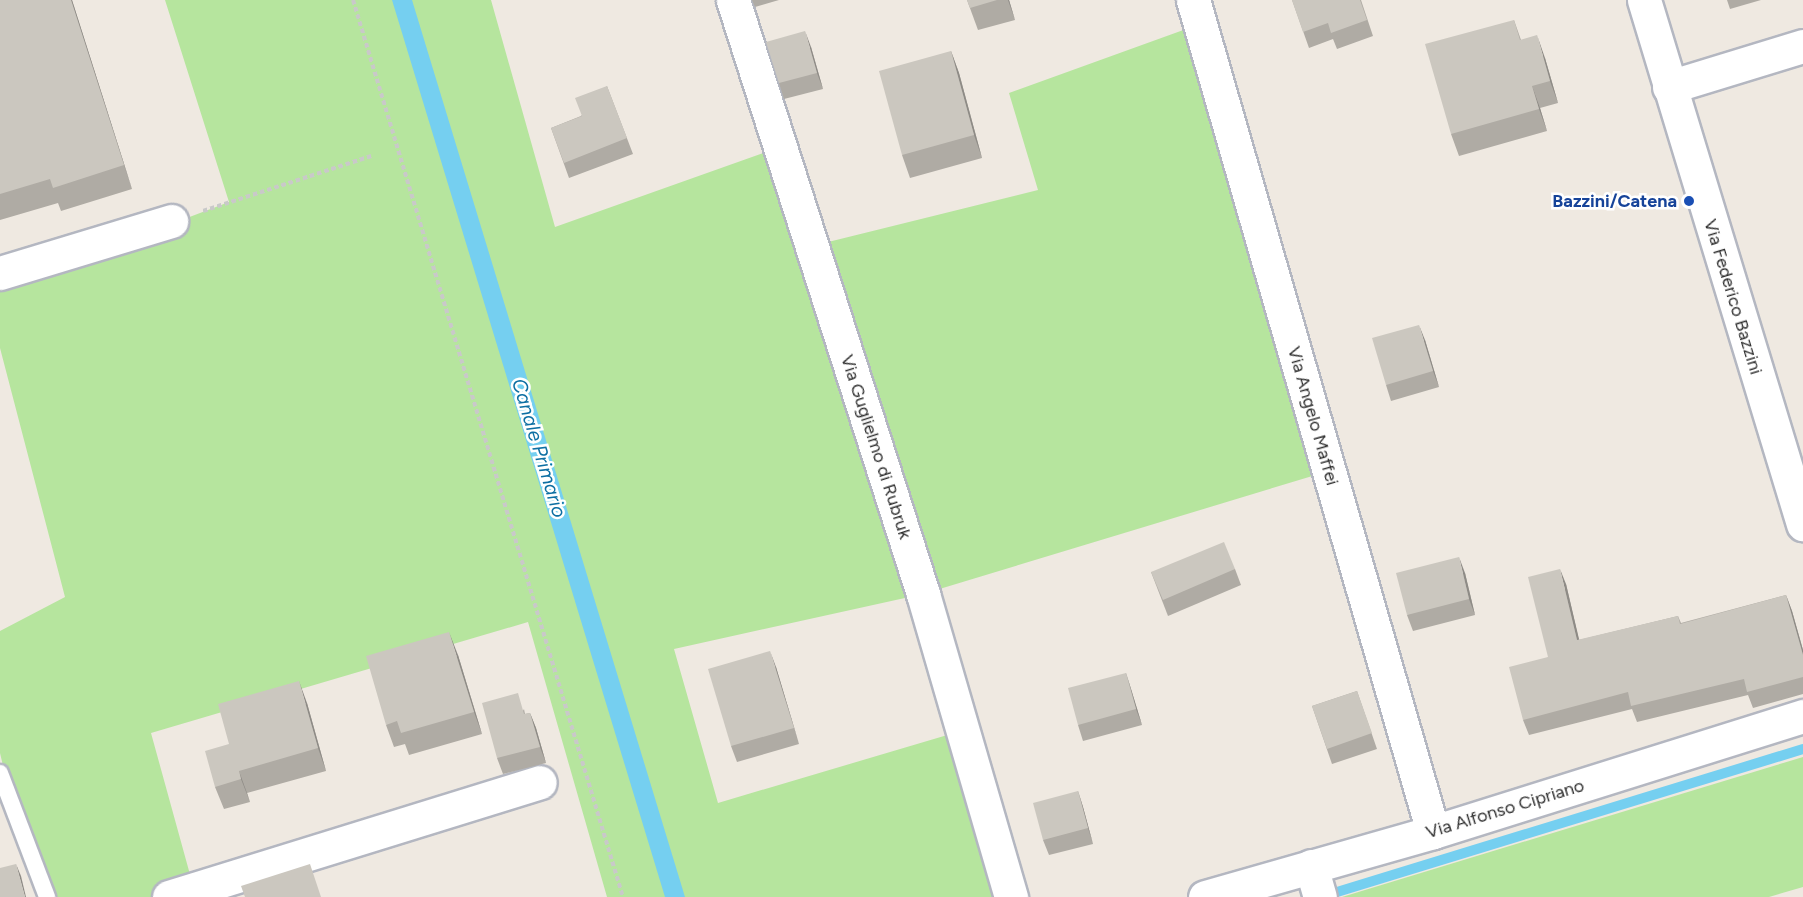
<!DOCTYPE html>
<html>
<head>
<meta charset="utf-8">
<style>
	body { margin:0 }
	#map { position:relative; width:1803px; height:897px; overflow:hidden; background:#efe9e1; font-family:Figtree,sans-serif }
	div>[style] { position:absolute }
	.green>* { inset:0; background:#b6e59e }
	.water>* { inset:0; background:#75cff0 }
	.stream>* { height:10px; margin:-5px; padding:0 5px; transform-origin:5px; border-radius:5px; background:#75cff0 }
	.path>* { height:4px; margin-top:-2px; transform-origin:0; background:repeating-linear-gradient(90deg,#c9c9c9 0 4.5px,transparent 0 7.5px) }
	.roads { filter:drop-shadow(2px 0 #b4b7c1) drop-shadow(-2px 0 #b4b7c1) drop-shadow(0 2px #b4b7c1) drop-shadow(0 -2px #b4b7c1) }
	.service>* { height:16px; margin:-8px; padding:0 8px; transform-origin:8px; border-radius:8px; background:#fff }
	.minor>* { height:33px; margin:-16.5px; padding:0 16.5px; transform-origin:16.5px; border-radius:16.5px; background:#fff }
	.wall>* { inset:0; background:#afaba4 }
	.shaded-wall>* { inset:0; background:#8e8b86 }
	.building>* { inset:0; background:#cbc7bf }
	.dots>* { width:16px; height:16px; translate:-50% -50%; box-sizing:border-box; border:3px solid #fff; border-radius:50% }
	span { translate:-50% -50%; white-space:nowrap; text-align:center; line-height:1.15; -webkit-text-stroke:5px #fff; paint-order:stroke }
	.transit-label { font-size:18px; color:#164399; font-weight:700 }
	.right { translate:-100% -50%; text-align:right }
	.street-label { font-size:18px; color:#2e2e2e }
	.water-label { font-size:20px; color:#0d6fa3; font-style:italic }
</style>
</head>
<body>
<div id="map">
	<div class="green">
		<div style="clip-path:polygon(165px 0,491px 0,555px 227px,780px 147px,812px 246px,1038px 190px,1009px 93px,1200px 24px,1329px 471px,923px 594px,674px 649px,718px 803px,971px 728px,1019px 897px,607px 897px,528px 622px,151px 733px,194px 889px,169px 897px,47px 897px,10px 795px,0 753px,0 631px,65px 597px,0 348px,0 289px,229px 202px)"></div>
		<div style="clip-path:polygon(1803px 757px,1803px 887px,1769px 897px,1342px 897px)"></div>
	</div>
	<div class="water">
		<div style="clip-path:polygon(392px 0,412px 0,685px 897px,665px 897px)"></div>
	</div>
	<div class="stream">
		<div style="left:1324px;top:896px;width:501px;rotate:-17.06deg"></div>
	</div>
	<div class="path">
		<div style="left:353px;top:0;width:937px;rotate:73.25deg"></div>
		<div style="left:203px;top:211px;width:177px;rotate:-18.1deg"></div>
	</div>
	<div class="roads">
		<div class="service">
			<div style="left:0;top:773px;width:133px;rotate:69.2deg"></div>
		</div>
		<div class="minor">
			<div style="left:733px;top:0;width:624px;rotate:72.26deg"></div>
			<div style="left:923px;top:594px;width:316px;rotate:73.8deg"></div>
			<div style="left:1193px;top:0;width:866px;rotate:73.91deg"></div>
			<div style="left:1644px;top:0;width:548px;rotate:73.12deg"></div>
			<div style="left:1669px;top:87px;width:140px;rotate:-17deg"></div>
			<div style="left:0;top:273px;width:179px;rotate:-16.9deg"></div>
			<div style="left:1311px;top:866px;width:32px;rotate:74deg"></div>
			<div style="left:169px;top:897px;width:388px;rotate:-17.2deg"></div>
			<div style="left:1205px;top:897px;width:237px;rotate:-15.9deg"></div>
			<div style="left:1433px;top:832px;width:388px;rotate:-17.4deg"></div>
		</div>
	</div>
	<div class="wall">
		<div style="clip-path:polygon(0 0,72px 0,132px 189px,61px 211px,58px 203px,0 220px)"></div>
		<div style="clip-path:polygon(752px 0,779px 0,755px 7px)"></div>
		<div style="clip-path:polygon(967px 0,1009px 0,1015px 20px,978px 30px)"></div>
		<div style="clip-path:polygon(1292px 0,1361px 0,1373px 36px,1337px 49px,1333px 39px,1309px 48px)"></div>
		<div style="clip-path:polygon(1727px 0,1761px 0,1730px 9px)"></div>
		<div style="clip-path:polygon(1514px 20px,1521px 40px,1545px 58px,1558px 103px,1540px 108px,1547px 131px,1459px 156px,1451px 134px)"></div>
		<div style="clip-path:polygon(811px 47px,823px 89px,784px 99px,779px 83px)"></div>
		<div style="clip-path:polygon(951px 51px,959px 73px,982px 158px,910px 178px,902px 155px)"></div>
		<div style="clip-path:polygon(607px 86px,633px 154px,569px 178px,551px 128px,581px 116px)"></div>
		<div style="clip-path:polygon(1425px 340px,1439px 387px,1391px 401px,1386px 385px)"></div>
		<div style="clip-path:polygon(1235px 569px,1241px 585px,1168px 616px,1151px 572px)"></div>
		<div style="clip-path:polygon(1465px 573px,1475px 615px,1413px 631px,1407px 615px)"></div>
		<div style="clip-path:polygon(1566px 584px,1579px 640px,1678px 616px,1681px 623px,1786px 595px,1792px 611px,1803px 650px,1803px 694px,1753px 708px,1748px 695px,1637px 722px,1632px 709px,1529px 735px,1523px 720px,1548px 657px)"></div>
		<div style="clip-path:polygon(458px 655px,482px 734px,409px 755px,405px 744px,394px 747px,386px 725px)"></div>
		<div style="clip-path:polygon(776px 667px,799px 744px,737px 762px,731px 746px)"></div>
		<div style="clip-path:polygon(1126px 673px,1131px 689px,1142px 725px,1083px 741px,1078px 725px)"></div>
		<div style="clip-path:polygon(1357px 691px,1377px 749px,1332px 764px,1312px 706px)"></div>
		<div style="clip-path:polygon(307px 703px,326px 771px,247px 793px,250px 802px,224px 809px,215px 787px,229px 744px)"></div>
		<div style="clip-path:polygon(524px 709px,525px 714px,530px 713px,536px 728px,546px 763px,503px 774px,497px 758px)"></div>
		<div style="clip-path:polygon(1078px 791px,1083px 807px,1093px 844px,1049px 855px,1043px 840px)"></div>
	</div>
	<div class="shaded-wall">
		<div style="clip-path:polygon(71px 0,72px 0,132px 189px,124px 165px)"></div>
		<div style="clip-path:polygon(1008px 0,1009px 0,1015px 20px)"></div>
		<div style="clip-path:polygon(805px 31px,811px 47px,823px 89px,817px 73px)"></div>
		<div style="clip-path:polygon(1537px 35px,1545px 58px,1558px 103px,1550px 81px)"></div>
		<div style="clip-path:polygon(951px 51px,959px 73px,982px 158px,974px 135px)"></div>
		<div style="clip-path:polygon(1532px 86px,1540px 108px,1547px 131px,1539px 109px)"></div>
		<div style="clip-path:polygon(1419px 325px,1425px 340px,1439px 387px,1433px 371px)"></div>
		<div style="clip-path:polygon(1459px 557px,1465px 573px,1475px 615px,1469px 599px)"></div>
		<div style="clip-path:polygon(1560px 569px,1566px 584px,1583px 656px,1577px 640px)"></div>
		<div style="clip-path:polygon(1786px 595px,1792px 611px,1803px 650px,1803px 655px)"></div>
		<div style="clip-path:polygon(449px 632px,458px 655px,482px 734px,474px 712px)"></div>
		<div style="clip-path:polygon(770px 651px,776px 667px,799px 744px,794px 728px)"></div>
		<div style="clip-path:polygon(1126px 673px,1131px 689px,1142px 725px,1136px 709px)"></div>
		<div style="clip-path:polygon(299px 681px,307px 703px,326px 771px,318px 748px)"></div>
		<div style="clip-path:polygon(530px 713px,536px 728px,546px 763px,540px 747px)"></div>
		<div style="clip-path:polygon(239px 771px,247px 793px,250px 802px,241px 779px)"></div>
		<div style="clip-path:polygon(1078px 791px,1083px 807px,1093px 844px,1088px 828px)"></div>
		<div style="clip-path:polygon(16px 864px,21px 876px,26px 897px,25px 897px)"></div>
	</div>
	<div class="building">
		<div style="clip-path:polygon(0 0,71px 0,124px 165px,53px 188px,50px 179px,0 194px)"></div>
		<div style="clip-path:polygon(967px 0,997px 0,970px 8px)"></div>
		<div style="clip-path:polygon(1292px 0,1360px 0,1367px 20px,1331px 33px,1328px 23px,1303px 32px)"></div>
		<div style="clip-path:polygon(1514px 20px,1520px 40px,1537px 35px,1550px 81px,1532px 86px,1539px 109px,1451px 134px,1425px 44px)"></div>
		<div style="clip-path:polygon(805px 31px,817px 73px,779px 83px,766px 42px)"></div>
		<div style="clip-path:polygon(951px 51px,974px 135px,902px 155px,879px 71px)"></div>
		<div style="clip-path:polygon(607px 86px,627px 138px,564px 163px,551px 128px,582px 116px,575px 98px)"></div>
		<div style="clip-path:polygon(1419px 325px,1433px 371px,1386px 385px,1372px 338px)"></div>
		<div style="clip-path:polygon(1224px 542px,1235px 569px,1163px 600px,1151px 572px)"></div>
		<div style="clip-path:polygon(1459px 557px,1469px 599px,1407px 615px,1396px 573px)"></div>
		<div style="clip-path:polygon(1560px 569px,1577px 640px,1678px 616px,1680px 624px,1786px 595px,1803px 655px,1803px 677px,1747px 692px,1744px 679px,1631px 706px,1628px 692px,1523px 720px,1509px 667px,1548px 657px,1528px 577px)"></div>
		<div style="clip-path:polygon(449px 632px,474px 712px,401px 733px,397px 721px,386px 725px,366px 656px)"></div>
		<div style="clip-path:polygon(770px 651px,794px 728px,731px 746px,708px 669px)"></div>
		<div style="clip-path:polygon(1126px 673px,1136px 709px,1078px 725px,1068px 688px)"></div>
		<div style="clip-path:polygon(299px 681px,318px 748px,239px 771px,241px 779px,215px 787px,205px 751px,229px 744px,218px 704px)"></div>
		<div style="clip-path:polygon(1357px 691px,1372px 733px,1327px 749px,1312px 706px)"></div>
		<div style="clip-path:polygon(518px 693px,524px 714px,530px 713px,540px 747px,497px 758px,482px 703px)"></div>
		<div style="clip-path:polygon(1078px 791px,1088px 828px,1043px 840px,1033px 803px)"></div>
		<div style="clip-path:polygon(16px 864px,25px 897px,0 897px,0 868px)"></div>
		<div style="clip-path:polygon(310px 864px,321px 897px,245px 897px,241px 886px)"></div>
	</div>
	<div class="dots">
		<div style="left:1689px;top:201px;background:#1a4fb4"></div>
	</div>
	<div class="transit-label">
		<span class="right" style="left:1677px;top:201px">Bazzini/Catena</span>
	</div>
	<div class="street-label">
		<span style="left:1733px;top:297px;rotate:73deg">Via Federico Bazzini</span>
		<span style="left:1313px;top:416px;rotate:74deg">Via Angelo Maffei</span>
		<span style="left:876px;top:447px;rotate:72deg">Via Guglielmo di Rubruk</span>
		<span style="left:1505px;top:809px;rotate:-17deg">Via Alfonso Cipriano</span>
	</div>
	<div class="water-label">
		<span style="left:539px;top:448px;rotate:73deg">Canale Primario</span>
	</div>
</div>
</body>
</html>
